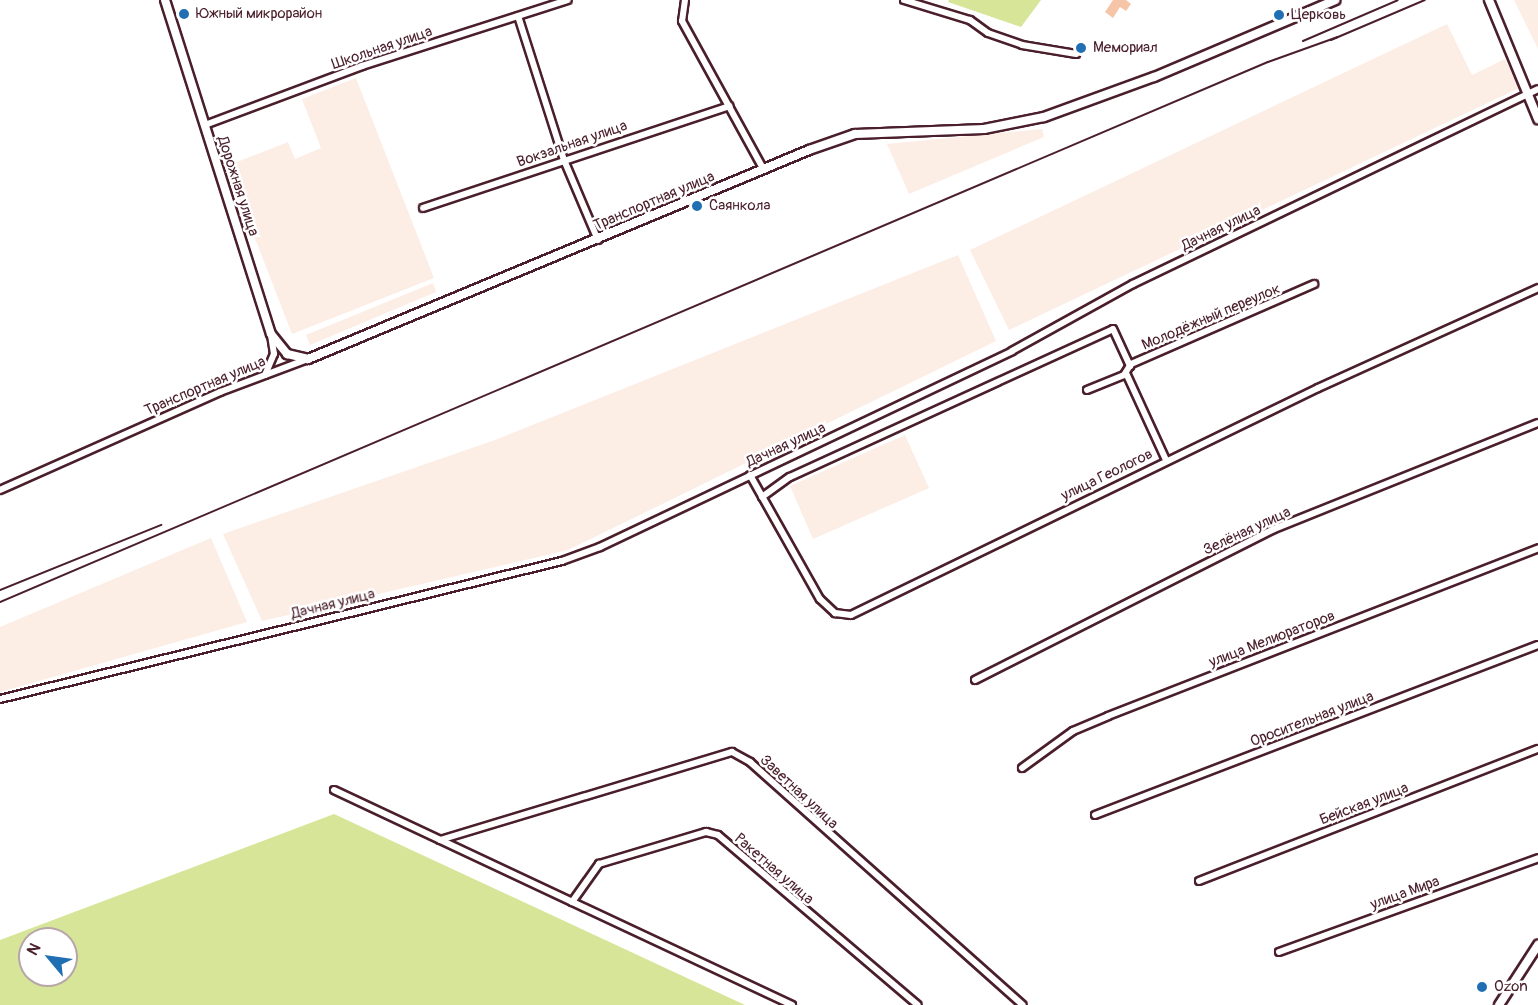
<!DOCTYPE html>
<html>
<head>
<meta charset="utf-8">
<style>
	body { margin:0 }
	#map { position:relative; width:1538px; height:1005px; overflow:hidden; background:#fff; font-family:Pangolin,sans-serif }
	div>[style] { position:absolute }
	.built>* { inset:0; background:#fcede5 }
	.green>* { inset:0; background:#d7e599 }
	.building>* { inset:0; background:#f6c4a7 }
	.roads { filter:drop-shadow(2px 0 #4a1f2b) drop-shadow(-2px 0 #4a1f2b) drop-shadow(0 2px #4a1f2b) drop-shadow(0 -2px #4a1f2b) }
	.street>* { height:6px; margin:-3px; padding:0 3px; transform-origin:3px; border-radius:3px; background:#fff }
	.secondary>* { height:8px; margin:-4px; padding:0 4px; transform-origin:4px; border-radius:4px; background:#fff }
	.rail>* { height:2px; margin:-1px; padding:0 1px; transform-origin:1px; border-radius:1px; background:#4a1f2b }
	.dots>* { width:16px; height:16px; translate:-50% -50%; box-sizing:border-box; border:3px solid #fff; border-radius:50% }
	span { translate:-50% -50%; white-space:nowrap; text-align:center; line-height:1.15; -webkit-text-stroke:5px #fff; paint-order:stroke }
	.poi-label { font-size:15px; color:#4a1f2b }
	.left { translate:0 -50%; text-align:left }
	.street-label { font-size:15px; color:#4a1f2b }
	.north { position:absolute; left:18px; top:927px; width:60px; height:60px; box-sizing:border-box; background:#fff; border:2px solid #b7a5aa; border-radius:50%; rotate:299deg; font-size:16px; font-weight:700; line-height:24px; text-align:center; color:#4a1f2b }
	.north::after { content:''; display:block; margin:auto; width:21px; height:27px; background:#1f6fb2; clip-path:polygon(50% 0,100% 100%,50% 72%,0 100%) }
</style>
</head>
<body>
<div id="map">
	<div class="built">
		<div style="clip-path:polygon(1514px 0,1538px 0,1538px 49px)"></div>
		<div style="clip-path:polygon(1447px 24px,1472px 75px,1505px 59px,1519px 88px,1009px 330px,970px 250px)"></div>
		<div style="clip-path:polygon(356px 78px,434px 278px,292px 334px,227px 166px,288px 142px,295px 159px,321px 148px,302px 99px)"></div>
		<div style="clip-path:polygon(1042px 129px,1044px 137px,909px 194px,887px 144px)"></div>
		<div style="clip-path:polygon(958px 255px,996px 341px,568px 550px,262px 621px,223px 534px,495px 440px)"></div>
		<div style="clip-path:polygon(433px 283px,436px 292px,310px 345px,306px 335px)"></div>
		<div style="clip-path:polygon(905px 435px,929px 488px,813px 539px,790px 486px)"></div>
		<div style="clip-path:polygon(211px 538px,247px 622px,0 692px,0 627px)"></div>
	</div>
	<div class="green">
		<div style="clip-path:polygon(1041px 0,1021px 27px,948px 2px,949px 0)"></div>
		<div style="clip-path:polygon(evenodd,334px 814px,745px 1005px,0 1005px,0 940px,334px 814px,30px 939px,66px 939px,66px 975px,30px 975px,30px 939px)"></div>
	</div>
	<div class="building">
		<div style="clip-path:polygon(1113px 0,1126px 0,1131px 4px,1126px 11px,1120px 7px,1113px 18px,1105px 12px)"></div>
	</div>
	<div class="roads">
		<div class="street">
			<div style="left:685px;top:0;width:21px;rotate:98deg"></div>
			<div style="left:682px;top:21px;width:170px;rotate:61.2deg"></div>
			<div style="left:904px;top:0;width:69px;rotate:16.9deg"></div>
			<div style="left:970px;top:20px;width:22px;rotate:36deg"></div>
			<div style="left:988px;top:33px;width:36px;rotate:19deg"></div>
			<div style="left:1022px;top:45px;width:55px;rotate:9.5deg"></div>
			<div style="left:518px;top:16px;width:151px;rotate:72.3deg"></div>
			<div style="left:564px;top:160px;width:87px;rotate:67deg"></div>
			<div style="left:205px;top:125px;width:168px;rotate:-20.6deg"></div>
			<div style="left:362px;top:66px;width:216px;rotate:-17.8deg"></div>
			<div style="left:423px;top:208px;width:323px;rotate:-18.4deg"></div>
			<div style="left:1126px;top:373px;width:96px;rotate:65.3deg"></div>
			<div style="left:265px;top:375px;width:23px;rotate:-67deg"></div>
			<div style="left:274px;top:354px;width:19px;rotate:-99deg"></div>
			<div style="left:1087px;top:390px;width:40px;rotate:-22deg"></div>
			<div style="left:1124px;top:375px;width:13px;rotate:-58deg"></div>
			<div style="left:1131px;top:364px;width:200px;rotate:-23.6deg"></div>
			<div style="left:750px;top:475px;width:142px;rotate:60.6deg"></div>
			<div style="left:820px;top:599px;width:21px;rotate:43deg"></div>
			<div style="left:835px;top:613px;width:16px;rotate:7deg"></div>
			<div style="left:851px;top:615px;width:519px;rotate:-25.92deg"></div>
			<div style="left:1318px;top:388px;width:242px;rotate:-24.4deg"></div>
			<div style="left:0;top:490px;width:241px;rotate:-24deg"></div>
			<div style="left:220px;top:392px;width:94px;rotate:-20.6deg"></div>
			<div style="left:762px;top:497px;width:34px;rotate:-36deg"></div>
			<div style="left:790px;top:477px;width:355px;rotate:-24.6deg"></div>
			<div style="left:1113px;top:329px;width:41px;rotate:65.3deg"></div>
			<div style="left:975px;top:680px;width:335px;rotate:-26.8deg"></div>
			<div style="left:1274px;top:529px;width:284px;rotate:-21.9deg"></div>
			<div style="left:0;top:699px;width:579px;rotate:-13.8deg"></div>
			<div style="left:562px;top:561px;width:40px;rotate:-20.2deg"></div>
			<div style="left:600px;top:547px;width:456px;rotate:-25.4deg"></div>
			<div style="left:1012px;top:351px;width:138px;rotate:-29deg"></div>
			<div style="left:1133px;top:284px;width:449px;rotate:-25.7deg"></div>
			<div style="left:1022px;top:768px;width:63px;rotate:-36deg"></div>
			<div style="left:1073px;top:731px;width:38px;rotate:-23deg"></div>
			<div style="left:1108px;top:716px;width:462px;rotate:-21.3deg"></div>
			<div style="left:334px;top:790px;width:506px;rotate:25.15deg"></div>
			<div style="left:1095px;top:815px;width:474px;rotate:-21deg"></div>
			<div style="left:440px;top:840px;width:305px;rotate:-16.8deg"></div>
			<div style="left:732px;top:752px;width:21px;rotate:29deg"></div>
			<div style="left:750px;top:762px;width:365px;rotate:41.7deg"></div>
			<div style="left:1199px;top:881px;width:364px;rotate:-21.3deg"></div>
			<div style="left:572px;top:902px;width:47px;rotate:-54.6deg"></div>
			<div style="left:599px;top:864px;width:112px;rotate:-16.7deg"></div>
			<div style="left:706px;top:832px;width:12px;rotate:14deg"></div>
			<div style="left:718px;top:835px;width:262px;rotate:40.4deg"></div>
			<div style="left:1279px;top:952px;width:276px;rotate:-19.9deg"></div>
		</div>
		<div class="secondary">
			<div style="left:165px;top:0;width:350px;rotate:72.4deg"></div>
			<div style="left:271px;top:334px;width:26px;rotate:51deg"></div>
			<div style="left:287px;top:354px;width:22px;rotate:13deg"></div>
			<div style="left:308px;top:359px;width:543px;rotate:-22.64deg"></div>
			<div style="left:809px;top:150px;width:49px;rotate:-19.2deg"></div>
			<div style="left:855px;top:134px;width:129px;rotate:-2.2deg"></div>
			<div style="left:984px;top:129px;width:61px;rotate:-11.3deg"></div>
			<div style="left:1044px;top:117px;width:117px;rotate:-20deg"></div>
			<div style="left:1154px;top:77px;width:197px;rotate:-23deg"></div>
			<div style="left:1489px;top:0;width:129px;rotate:67.6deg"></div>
			<div style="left:1499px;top:1005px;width:72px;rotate:-57deg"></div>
		</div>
	</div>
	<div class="rail">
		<div style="left:1331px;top:40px;width:102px;rotate:-23.1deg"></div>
		<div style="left:1303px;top:41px;width:103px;rotate:-23.3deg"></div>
		<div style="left:0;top:590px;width:174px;rotate:-22deg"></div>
		<div style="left:0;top:602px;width:1378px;rotate:-23.07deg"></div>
		<div style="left:1268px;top:62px;width:74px;rotate:-19.7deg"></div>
	</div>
	<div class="dots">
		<div style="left:184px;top:14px;background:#1f6fb2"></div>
		<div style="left:1279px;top:15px;background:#1f6fb2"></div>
		<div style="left:1081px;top:48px;background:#1f6fb2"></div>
		<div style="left:697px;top:206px;background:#1f6fb2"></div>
		<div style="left:1482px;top:987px;background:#1f6fb2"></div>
	</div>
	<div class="poi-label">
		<span class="left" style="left:196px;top:14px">Южный микрорайон</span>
		<span class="left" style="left:1291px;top:15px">Церковь</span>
		<span class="left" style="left:1093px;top:48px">Мемориал</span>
		<span class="left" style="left:709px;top:206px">Саянкола</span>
		<span class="left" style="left:1494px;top:987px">Ozon</span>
	</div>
	<div class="street-label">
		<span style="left:382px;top:48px;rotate:-19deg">Школьная улица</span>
		<span style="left:572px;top:144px;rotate:-19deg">Вокзальная улица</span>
		<span style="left:238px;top:186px;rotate:72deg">Дорожная улица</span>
		<span style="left:654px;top:201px;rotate:-23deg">Транспортная улица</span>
		<span style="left:1221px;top:228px;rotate:-26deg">Дачная улица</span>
		<span style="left:1211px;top:317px;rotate:-23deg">Молодёжный переулок</span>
		<span style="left:205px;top:386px;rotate:-23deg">Транспортная улица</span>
		<span style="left:786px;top:445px;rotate:-25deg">Дачная улица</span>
		<span style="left:1107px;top:475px;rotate:-26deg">улица Геологов</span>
		<span style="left:1247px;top:531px;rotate:-25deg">Зелёная улица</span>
		<span style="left:333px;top:604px;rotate:-14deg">Дачная улица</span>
		<span style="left:1272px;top:639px;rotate:-21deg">улица Мелиораторов</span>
		<span style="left:1312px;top:719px;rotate:-21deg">Оросительная улица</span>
		<span style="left:799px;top:792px;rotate:43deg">Заветная улица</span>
		<span style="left:1364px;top:804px;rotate:-21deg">Бейская улица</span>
		<span style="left:774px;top:869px;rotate:41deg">Ракетная улица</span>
		<span style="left:1405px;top:893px;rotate:-20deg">улица Мира</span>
	</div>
	<div class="north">N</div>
</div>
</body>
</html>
